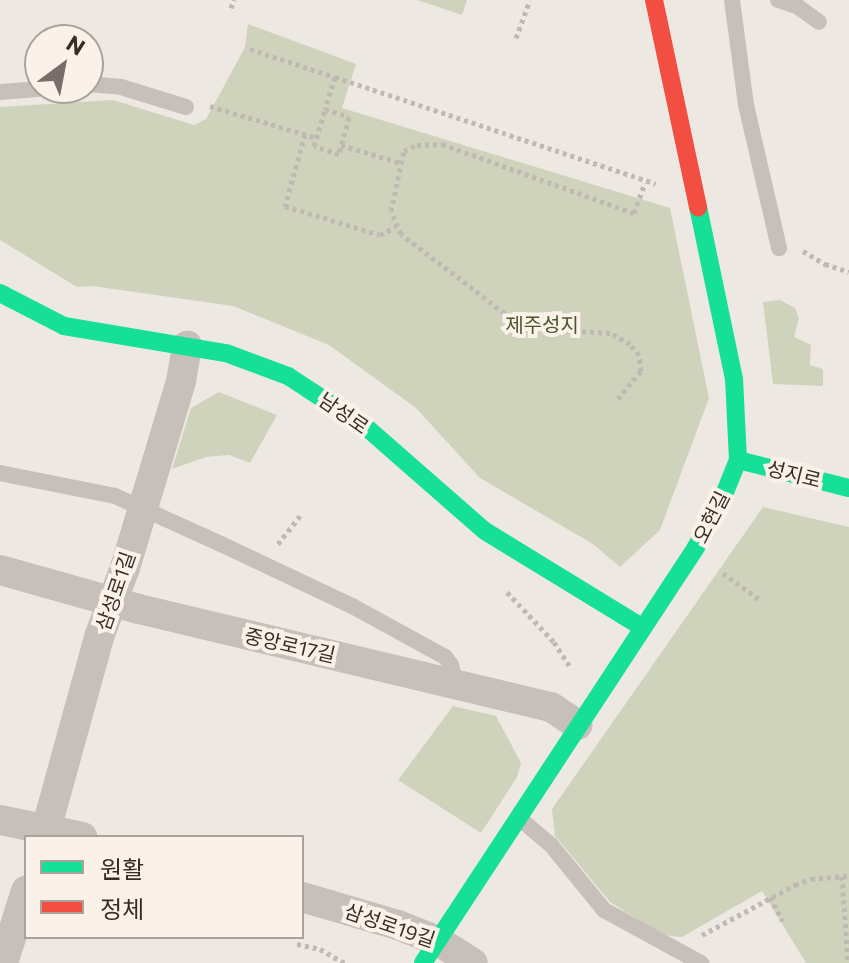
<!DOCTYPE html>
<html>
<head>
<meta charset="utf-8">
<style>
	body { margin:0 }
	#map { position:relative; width:849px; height:963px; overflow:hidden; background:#eee8e2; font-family:Commissioner,"Noto Sans KR",sans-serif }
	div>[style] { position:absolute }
	.green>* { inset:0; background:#d0d3bc }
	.path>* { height:5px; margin-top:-2.5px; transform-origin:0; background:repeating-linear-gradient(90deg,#bfb8b3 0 4px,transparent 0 8px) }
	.lane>* { height:16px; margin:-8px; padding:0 8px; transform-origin:8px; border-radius:8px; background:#c7bfba }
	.street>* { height:30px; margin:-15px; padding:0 15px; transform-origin:15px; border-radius:15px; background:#c7bfba }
	.fast>* { height:18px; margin:-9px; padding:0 9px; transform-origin:9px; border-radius:9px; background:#16e098 }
	.jam>* { height:18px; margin:-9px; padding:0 9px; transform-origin:9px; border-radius:9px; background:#f24e42 }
	span { translate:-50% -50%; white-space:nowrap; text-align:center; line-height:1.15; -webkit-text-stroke:8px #faf1e9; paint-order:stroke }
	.park-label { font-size:20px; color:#4a572c }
	.street-label { font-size:20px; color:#382c28 }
	.legend { position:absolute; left:24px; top:835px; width:280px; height:104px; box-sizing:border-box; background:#faf1e9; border:2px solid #aca29c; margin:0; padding:10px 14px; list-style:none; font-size:24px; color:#382c28 }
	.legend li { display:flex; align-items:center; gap:16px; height:40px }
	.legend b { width:40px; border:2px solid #aca29c }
	.north { position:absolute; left:24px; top:24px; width:80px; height:80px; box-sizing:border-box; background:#faf1e9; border:2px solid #aca29c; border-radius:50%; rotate:32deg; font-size:22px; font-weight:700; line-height:32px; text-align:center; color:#382c28 }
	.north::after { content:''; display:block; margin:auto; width:28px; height:36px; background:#786e69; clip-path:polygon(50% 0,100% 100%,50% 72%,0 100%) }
</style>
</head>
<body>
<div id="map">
	<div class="green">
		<div style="clip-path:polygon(417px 0,467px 0,462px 15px)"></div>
		<div style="clip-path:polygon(248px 24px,356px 64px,342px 108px,670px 208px,709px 398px,660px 530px,620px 567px,593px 544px,480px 478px,416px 408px,329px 345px,233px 306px,92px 286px,77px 287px,0 240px,0 107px,113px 100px,194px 125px,206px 119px,217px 99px,245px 47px)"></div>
		<div style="clip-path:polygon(780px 300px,795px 308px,799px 318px,794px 337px,811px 345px,810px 365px,823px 369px,823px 386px,773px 384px,763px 302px)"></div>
		<div style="clip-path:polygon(219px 392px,277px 415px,250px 463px,229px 455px,206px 457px,172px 469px,191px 408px)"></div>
		<div style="clip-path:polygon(763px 507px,849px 527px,849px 963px,806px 963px,762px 891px,682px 937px,662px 935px,610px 902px,555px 836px,552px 809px)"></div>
		<div style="clip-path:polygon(453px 706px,496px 716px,521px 763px,517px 777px,481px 833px,398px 780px)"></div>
	</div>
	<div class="path">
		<div style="left:231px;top:8px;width:9px;rotate:-69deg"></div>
		<div style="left:516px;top:38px;width:40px;rotate:-69.8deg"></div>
		<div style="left:250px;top:49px;width:89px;rotate:18.2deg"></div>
		<div style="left:335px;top:77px;width:34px;rotate:107deg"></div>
		<div style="left:335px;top:77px;width:338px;rotate:18.4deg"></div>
		<div style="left:210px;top:106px;width:112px;rotate:16.7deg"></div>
		<div style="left:325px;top:109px;width:25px;rotate:18deg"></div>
		<div style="left:349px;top:117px;width:38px;rotate:105deg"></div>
		<div style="left:339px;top:154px;width:26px;rotate:-162deg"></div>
		<div style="left:314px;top:146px;width:39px;rotate:-73deg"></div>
		<div style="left:305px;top:134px;width:75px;rotate:105.5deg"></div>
		<div style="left:285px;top:206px;width:99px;rotate:17deg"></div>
		<div style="left:380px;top:235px;width:17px;rotate:-28deg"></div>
		<div style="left:341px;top:145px;width:63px;rotate:16.7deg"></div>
		<div style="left:803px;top:251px;width:26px;rotate:31deg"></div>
		<div style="left:825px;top:264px;width:25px;rotate:18deg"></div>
		<div style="left:618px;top:399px;width:36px;rotate:-51deg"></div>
		<div style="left:641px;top:371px;width:16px;rotate:-97deg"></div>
		<div style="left:639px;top:355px;width:14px;rotate:-129deg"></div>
		<div style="left:630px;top:344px;width:23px;rotate:-151deg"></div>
		<div style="left:610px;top:333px;width:69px;rotate:-176.7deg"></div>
		<div style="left:541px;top:329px;width:32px;rotate:-160deg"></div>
		<div style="left:511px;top:318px;width:138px;rotate:-142.6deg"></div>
		<div style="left:401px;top:234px;width:25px;rotate:-113deg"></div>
		<div style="left:391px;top:211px;width:61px;rotate:-77.8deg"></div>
		<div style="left:404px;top:151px;width:14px;rotate:-25deg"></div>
		<div style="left:417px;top:145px;width:25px;rotate:-2deg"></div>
		<div style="left:442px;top:144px;width:204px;rotate:19.8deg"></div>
		<div style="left:634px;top:213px;width:32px;rotate:-70deg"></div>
		<div style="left:278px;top:544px;width:36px;rotate:-52deg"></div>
		<div style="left:723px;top:573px;width:46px;rotate:36.1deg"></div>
		<div style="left:507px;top:592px;width:69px;rotate:46.8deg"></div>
		<div style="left:554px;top:642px;width:30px;rotate:57deg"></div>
		<div style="left:842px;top:876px;width:87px;rotate:86.1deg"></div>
		<div style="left:770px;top:897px;width:27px;rotate:62deg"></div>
		<div style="left:702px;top:935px;width:106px;rotate:-28.3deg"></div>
		<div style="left:795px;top:885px;width:17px;rotate:-21deg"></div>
		<div style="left:811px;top:879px;width:38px;rotate:-5deg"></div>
		<div style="left:297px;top:944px;width:24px;rotate:12deg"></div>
		<div style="left:320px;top:949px;width:28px;rotate:30deg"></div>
	</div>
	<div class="lane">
		<div style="left:732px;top:0;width:106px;rotate:82.4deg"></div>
		<div style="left:746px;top:105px;width:147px;rotate:77deg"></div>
		<div style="left:778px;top:0;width:20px;rotate:18deg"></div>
		<div style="left:797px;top:6px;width:27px;rotate:36deg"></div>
		<div style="left:88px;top:84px;width:33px;rotate:5deg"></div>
		<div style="left:121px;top:87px;width:68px;rotate:17.1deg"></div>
		<div style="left:0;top:92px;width:51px;rotate:-4.5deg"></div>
		<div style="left:0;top:473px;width:117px;rotate:11.3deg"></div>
		<div style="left:115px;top:496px;width:119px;rotate:24.4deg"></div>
		<div style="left:223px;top:545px;width:145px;rotate:25.3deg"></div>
		<div style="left:354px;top:607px;width:104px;rotate:28.8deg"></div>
		<div style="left:445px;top:657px;width:10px;rotate:53deg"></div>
		<div style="left:451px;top:665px;width:21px;rotate:76deg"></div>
		<div style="left:519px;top:818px;width:42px;rotate:40.2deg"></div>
		<div style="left:551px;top:845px;width:84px;rotate:50.8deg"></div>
		<div style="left:604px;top:910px;width:111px;rotate:28.7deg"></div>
	</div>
	<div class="street">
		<div style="left:0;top:570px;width:144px;rotate:15.7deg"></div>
		<div style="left:139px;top:609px;width:423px;rotate:13.4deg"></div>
		<div style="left:551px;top:707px;width:32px;rotate:34deg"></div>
		<div style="left:0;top:820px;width:84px;rotate:11.7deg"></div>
		<div style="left:44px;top:837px;width:207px;rotate:-74.6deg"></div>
		<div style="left:99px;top:637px;width:74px;rotate:-69.4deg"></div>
		<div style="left:125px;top:568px;width:195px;rotate:-73.3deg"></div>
		<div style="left:181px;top:381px;width:36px;rotate:-80deg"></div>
		<div style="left:302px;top:897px;width:100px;rotate:16.3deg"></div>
		<div style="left:398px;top:925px;width:43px;rotate:21.8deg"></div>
		<div style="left:438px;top:941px;width:41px;rotate:32.2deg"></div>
		<div style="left:3px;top:963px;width:76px;rotate:-72.3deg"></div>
	</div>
	<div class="fast">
		<div style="left:0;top:293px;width:72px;rotate:27.3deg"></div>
		<div style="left:64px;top:326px;width:164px;rotate:9.5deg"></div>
		<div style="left:226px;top:353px;width:66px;rotate:20.4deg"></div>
		<div style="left:288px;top:376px;width:93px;rotate:33.2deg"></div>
		<div style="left:366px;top:427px;width:158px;rotate:41.2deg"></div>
		<div style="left:485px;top:531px;width:185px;rotate:31.5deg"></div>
		<div style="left:738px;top:460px;width:114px;rotate:14.2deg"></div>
		<div style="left:423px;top:963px;width:498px;rotate:-56.7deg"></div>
		<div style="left:696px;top:547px;width:46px;rotate:-60.1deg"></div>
		<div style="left:719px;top:507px;width:51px;rotate:-68deg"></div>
		<div style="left:738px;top:460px;width:81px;rotate:-92.8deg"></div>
		<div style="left:734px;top:379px;width:176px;rotate:-101.8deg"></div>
	</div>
	<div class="jam">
		<div style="left:654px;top:0;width:212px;rotate:78deg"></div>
	</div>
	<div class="park-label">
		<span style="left:542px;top:324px">제주성지</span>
	</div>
	<div class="street-label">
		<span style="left:344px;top:413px;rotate:35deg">남성로</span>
		<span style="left:794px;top:474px;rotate:14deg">성지로</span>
		<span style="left:711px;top:517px;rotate:-63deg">오현길</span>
		<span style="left:115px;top:591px;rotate:-71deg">삼성로1길</span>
		<span style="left:290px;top:645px;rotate:13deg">중앙로17길</span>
		<span style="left:390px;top:925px;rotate:19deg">삼성로19길</span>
	</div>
	<ul class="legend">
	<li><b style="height:10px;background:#16e098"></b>원활</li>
	<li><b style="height:10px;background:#f24e42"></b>정체</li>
	</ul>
	<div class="north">N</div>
</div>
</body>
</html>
